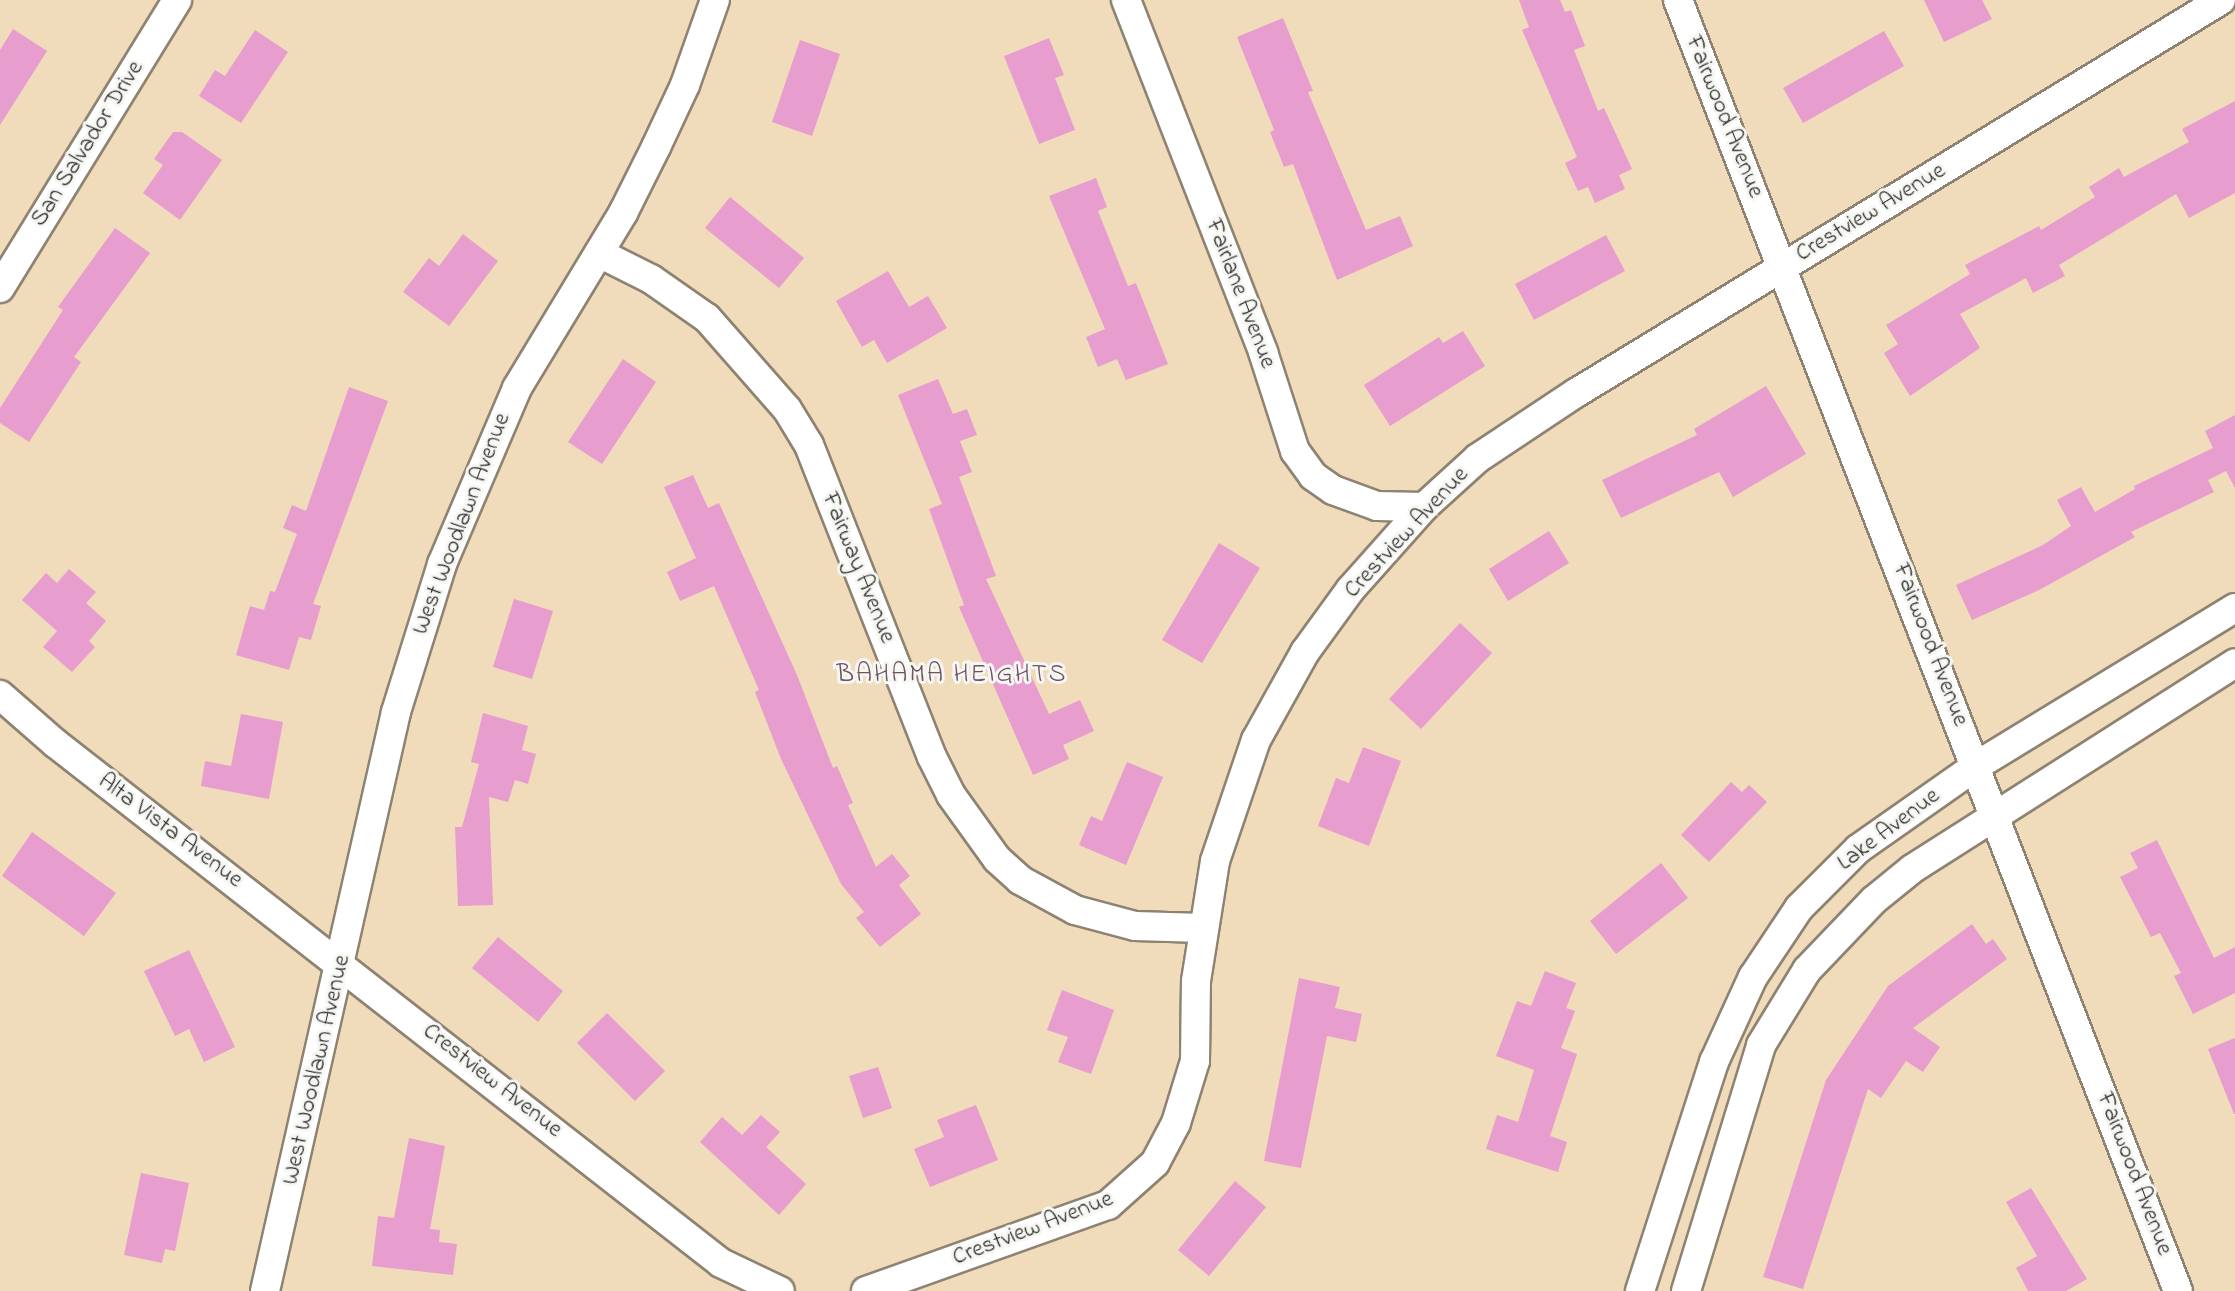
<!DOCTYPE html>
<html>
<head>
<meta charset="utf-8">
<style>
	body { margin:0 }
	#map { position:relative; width:2235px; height:1291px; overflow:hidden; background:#f0dbba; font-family:"Indie Flower",sans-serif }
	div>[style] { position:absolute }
	.building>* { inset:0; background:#e89dcf }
	.roads { filter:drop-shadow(2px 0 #8e8372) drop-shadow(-2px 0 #8e8372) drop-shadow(0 2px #8e8372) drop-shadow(0 -2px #8e8372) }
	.minor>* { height:28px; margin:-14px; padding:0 14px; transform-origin:14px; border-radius:14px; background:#fff }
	span { translate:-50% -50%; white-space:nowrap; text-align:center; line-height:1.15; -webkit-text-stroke:6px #f6f6f2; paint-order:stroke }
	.street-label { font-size:24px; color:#2b2b2b }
	.neighbourhood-label { font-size:26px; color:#6d5364; letter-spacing:2px }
</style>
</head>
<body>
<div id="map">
	<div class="building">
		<div style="clip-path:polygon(1519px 0,1560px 0,1565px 12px,1571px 10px,1585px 46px,1574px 50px,1598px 111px,1604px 108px,1632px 169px,1619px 175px,1625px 189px,1595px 203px,1588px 187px,1578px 191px,1565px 163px,1577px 157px,1522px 30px,1529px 27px)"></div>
		<div style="clip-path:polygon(1924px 0,1982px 0,1992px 19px,1944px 42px)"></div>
		<div style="clip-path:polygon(1283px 18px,1313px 91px,1308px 92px,1366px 230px,1400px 216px,1413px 246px,1337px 280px,1293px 164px,1284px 167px,1270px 132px,1274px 130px,1237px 37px)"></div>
		<div style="clip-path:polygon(13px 29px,47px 51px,0 125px,0 50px)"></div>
		<div style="clip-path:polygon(255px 30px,288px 52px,241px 123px,199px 96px,215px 70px,225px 76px)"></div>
		<div style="clip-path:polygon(1884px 31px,1904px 66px,1803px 123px,1783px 88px)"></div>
		<div style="clip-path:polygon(1049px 38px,1064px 75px,1055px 78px,1075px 130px,1039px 144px,1004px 56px)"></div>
		<div style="clip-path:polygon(800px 40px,840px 54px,812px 136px,772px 122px)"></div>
		<div style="clip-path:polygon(2235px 101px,2235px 193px,2189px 218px,2176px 194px,2059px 265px,2065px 276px,2033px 293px,2026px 278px,1960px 314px,1980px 348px,1910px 396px,1884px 353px,1898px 344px,1886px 325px,1970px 274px,1965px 265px,2039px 226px,2041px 230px,2095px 197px,2089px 187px,2119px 168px,2124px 177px,2189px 142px,2182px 129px)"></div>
		<div style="clip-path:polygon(173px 132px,182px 132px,222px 160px,180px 220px,143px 193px,163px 165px,154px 159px)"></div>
		<div style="clip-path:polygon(1096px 178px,1107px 207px,1098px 211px,1128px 286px,1136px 283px,1168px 364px,1126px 380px,1117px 359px,1098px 367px,1086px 337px,1105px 329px,1049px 196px)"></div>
		<div style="clip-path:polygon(730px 197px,804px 258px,779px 288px,705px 228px)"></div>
		<div style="clip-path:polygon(115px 228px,150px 253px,74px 357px,81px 362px,29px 442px,0 423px,0 408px,63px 310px,58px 307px)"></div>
		<div style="clip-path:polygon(463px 234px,498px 261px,449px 326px,403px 292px,429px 258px,439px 266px)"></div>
		<div style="clip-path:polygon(1606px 235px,1625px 271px,1534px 320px,1515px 284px)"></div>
		<div style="clip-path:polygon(888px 271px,909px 307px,928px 296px,947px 328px,887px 363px,874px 340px,862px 347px,836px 301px)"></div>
		<div style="clip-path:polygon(1463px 331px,1485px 366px,1390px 426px,1364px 385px,1439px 337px,1443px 343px)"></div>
		<div style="clip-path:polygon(623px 359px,656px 382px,602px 464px,568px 442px)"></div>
		<div style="clip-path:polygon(938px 379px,953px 414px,967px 409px,977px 435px,960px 441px,972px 472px,959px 477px,996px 576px,986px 579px,1049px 714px,1080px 700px,1094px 731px,1063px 745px,1069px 759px,1033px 775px,959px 607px,964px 605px,929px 509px,942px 504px,898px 395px)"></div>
		<div style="clip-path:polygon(1766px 386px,1806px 454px,1733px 497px,1719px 472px,1621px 518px,1602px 480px,1697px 435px,1694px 429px)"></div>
		<div style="clip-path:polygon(349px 387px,388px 401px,313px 604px,321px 606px,311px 640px,299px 637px,289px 670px,236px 655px,250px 606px,264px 610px,270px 591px,275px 592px,297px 534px,283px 528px,292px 505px,306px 511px)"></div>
		<div style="clip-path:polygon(2235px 415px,2235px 488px,2226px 471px,2208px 480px,2214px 492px,2131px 532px,2135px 537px,2039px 590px,1972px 620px,1956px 585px,2043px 545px,2071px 526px,2057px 500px,2081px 487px,2095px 512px,2135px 489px,2134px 486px,2213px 448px,2205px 431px)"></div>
		<div style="clip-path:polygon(693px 475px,708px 508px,719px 503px,797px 675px,833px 768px,837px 766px,853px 803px,848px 805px,876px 867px,892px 854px,910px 876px,899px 885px,921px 914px,880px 947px,856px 918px,864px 912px,841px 884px,781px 759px,755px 692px,759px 690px,714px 586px,680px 601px,667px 572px,696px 558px,664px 487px)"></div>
		<div style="clip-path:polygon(1549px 531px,1569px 563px,1508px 601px,1489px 569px)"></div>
		<div style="clip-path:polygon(1219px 543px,1260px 568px,1202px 663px,1162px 640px)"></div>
		<div style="clip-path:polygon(69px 569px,96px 592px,86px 603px,106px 621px,89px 641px,95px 647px,72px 672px,43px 647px,57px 631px,22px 600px,46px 573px,57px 583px)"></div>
		<div style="clip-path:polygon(514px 599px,553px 611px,532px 679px,493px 667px)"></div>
		<div style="clip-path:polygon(1460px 623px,1492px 653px,1421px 729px,1389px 699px)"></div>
		<div style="clip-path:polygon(483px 713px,528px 726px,522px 750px,536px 754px,528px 784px,515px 780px,508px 802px,489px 797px,493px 905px,458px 906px,455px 827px,462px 827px,479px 764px,471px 762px)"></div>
		<div style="clip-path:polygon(241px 714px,283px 722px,269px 799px,201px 786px,205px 761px,231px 766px)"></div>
		<div style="clip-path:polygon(1363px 747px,1401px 761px,1369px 846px,1318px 826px,1336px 778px,1349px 783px)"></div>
		<div style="clip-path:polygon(1127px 762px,1163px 777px,1126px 865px,1079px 845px,1091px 816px,1102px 821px)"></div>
		<div style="clip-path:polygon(1731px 782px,1742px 792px,1749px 785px,1767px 802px,1709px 862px,1681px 835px)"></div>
		<div style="clip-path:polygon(32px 832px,116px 893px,84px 936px,2px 876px)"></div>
		<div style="clip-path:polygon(2157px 840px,2214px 958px,2235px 947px,2235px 993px,2193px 1014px,2174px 976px,2181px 973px,2160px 933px,2151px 937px,2120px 877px,2138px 868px,2130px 853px)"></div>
		<div style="clip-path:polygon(1661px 863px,1688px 898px,1616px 954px,1590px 921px)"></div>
		<div style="clip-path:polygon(1972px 924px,1986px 944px,1993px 939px,2007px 959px,1913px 1028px,1940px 1047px,1923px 1072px,1906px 1061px,1881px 1098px,1868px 1089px,1803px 1289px,1763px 1277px,1826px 1080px,1888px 986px)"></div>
		<div style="clip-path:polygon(498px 937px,563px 991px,538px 1022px,472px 968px)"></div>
		<div style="clip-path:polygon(189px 950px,235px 1047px,204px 1062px,189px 1029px,175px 1036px,144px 971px)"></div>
		<div style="clip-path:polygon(1545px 971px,1576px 983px,1566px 1008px,1575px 1011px,1561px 1048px,1577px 1054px,1550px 1136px,1567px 1142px,1558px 1172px,1486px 1149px,1497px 1115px,1518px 1122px,1534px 1070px,1496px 1056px,1517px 1001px,1531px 1006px)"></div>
		<div style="clip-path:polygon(1299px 978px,1340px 987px,1335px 1008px,1362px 1014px,1356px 1042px,1327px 1036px,1301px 1168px,1264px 1161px)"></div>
		<div style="clip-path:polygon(1062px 990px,1114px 1010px,1091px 1074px,1058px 1062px,1068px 1037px,1047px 1030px)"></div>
		<div style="clip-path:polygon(607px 1013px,665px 1071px,635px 1101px,577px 1043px)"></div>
		<div style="clip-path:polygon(2235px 1038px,2235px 1114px,2234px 1114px,2208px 1049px)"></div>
		<div style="clip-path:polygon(878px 1067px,892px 1108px,863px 1118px,849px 1076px)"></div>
		<div style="clip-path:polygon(976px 1105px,998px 1160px,930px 1187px,914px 1149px,944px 1137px,937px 1120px)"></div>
		<div style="clip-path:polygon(761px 1115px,780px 1132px,766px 1147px,806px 1184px,779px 1215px,700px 1142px,722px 1117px,742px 1135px)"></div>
		<div style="clip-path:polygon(409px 1138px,445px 1146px,430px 1229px,440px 1230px,439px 1242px,457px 1244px,453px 1275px,372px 1266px,378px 1216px,394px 1218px)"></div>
		<div style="clip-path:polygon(141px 1173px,189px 1183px,175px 1251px,165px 1249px,162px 1263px,124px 1255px)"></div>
		<div style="clip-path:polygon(1235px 1181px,1266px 1207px,1209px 1276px,1178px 1250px)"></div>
		<div style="clip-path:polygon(2031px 1188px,2087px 1279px,2066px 1291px,2028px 1291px,2016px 1268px,2037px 1256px,2006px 1202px)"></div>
	</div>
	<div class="roads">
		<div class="minor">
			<div style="left:1126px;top:0;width:378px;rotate:68.7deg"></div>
			<div style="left:1263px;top:352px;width:104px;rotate:72.1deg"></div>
			<div style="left:1295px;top:451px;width:31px;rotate:54deg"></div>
			<div style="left:1313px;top:476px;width:24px;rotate:35deg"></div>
			<div style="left:1333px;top:490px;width:47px;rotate:20deg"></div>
			<div style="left:1377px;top:506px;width:47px;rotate:1.2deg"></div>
			<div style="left:1678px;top:0;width:1384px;rotate:68.83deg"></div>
			<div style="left:599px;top:253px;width:58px;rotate:26.6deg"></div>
			<div style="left:651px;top:279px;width:68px;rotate:34.9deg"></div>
			<div style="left:707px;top:318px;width:121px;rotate:48.7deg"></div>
			<div style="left:787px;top:409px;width:42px;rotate:58.6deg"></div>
			<div style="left:809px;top:445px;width:335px;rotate:68.5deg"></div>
			<div style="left:932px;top:757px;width:42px;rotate:63.4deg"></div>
			<div style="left:951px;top:795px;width:79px;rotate:54.3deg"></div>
			<div style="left:997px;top:859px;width:31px;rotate:42deg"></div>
			<div style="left:1020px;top:880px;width:63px;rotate:28.6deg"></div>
			<div style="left:1075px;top:910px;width:62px;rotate:14.9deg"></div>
			<div style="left:1135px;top:926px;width:68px;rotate:1.7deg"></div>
			<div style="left:0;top:288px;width:338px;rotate:-58.4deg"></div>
			<div style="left:0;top:695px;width:73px;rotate:41.1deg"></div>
			<div style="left:55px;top:743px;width:845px;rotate:37.98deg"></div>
			<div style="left:721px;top:1263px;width:65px;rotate:25.4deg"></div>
			<div style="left:265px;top:1291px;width:594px;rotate:-77.25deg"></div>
			<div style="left:396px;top:712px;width:155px;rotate:-72.7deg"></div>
			<div style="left:442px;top:564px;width:191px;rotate:-66.9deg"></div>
			<div style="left:517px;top:388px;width:205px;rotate:-58.8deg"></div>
			<div style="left:623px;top:213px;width:74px;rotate:-63.4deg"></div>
			<div style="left:656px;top:147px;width:68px;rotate:-64.9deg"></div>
			<div style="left:685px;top:85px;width:90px;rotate:-70.6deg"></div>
			<div style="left:866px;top:1291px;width:257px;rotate:-19.6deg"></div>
			<div style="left:1108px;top:1205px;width:63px;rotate:-41.8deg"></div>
			<div style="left:1155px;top:1163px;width:45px;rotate:-62.3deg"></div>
			<div style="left:1176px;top:1123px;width:65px;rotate:-73deg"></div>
			<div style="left:1195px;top:1061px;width:80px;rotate:-89.3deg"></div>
			<div style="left:1196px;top:981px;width:121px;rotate:-81deg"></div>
			<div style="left:1215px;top:861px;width:128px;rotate:-71.3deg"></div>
			<div style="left:1256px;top:740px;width:101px;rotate:-60.9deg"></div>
			<div style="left:1305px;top:652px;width:77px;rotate:-54deg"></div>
			<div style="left:1350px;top:590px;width:111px;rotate:-48.3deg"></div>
			<div style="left:1424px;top:507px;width:73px;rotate:-42.2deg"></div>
			<div style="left:1478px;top:458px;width:118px;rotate:-33.6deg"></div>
			<div style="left:1576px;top:393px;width:755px;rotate:-31.35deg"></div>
			<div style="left:1640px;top:1291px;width:241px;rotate:-72.1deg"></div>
			<div style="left:1714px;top:1062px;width:94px;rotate:-65.4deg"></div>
			<div style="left:1753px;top:977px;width:83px;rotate:-56.3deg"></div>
			<div style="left:1799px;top:908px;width:83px;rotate:-45deg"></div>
			<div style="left:1858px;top:849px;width:144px;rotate:-35.1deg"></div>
			<div style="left:1976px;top:766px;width:303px;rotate:-31.4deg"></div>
			<div style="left:1686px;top:1291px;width:257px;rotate:-73deg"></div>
			<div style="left:1761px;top:1045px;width:88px;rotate:-58.5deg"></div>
			<div style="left:1807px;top:970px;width:97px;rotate:-46.3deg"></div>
			<div style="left:1874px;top:900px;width:49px;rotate:-39.2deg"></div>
			<div style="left:1912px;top:869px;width:383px;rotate:-32.5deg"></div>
		</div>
	</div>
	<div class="street-label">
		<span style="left:1724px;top:117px;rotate:68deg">Fairwood Avenue</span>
		<span style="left:88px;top:144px;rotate:-58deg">San Salvador Drive</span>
		<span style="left:1871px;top:213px;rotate:-31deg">Crestview Avenue</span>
		<span style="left:1240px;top:294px;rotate:69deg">Fairlane Avenue</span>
		<span style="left:462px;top:524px;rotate:-69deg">West Woodlawn Avenue</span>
		<span style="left:1407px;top:533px;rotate:-47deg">Crestview Avenue</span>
		<span style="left:858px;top:568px;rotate:68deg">Fairway Avenue</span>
		<span style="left:1930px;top:645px;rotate:69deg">Fairwood Avenue</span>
		<span style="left:1889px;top:830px;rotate:-37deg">Lake Avenue</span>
		<span style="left:170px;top:831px;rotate:37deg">Alta Vista Avenue</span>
		<span style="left:317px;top:1070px;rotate:-77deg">West Woodlawn Avenue</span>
		<span style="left:492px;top:1081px;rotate:38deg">Crestview Avenue</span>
		<span style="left:2134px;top:1174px;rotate:69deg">Fairwood Avenue</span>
		<span style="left:1033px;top:1229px;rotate:-21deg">Crestview Avenue</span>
	</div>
	<div class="neighbourhood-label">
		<span style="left:952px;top:676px">BAHAMA HEIGHTS</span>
	</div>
</div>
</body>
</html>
